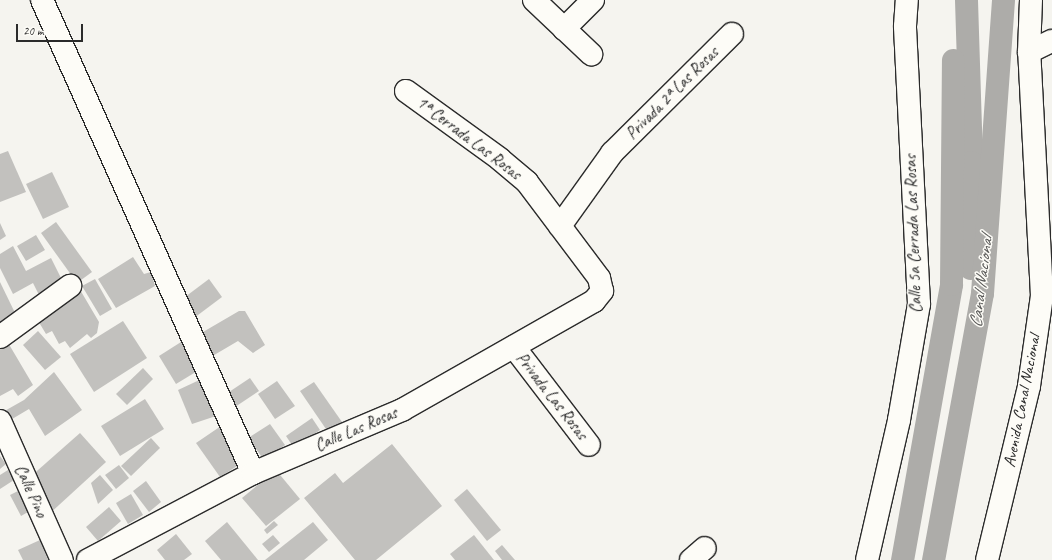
<!DOCTYPE html>
<html>
<head>
<meta charset="utf-8">
<style>
	body { margin:0 }
	#map { position:relative; width:1052px; height:560px; overflow:hidden; background:#f5f4ef; font-family:Caveat,sans-serif }
	div>[style] { position:absolute }
	.canal>* { height:23px; margin:-11.5px; padding:0 11.5px; transform-origin:11.5px; border-radius:11.5px; background:#adaca9 }
	.building>* { inset:0; background:#c2c1be }
	.roads { filter:drop-shadow(1px 0 #2b2b2b) drop-shadow(-1px 0 #2b2b2b) drop-shadow(0 1px #2b2b2b) drop-shadow(0 -1px #2b2b2b) }
	.minor>* { height:22px; margin:-11px; padding:0 11px; transform-origin:11px; border-radius:11px; background:#fdfcf7 }
	span { translate:-50% -50%; white-space:nowrap; text-align:center; line-height:1.15; -webkit-text-stroke:3px #fdfcf7; paint-order:stroke }
	.street-label { font-size:17px; color:#2b2b2b }
	.water-label { font-size:18px; color:#585857; font-style:italic }
	.scale { position:absolute; left:16px; top:24px; width:67px; height:18px; box-sizing:border-box; border:2px solid #2b2b2b; border-top:0; padding-left:5px; font-size:12px; line-height:14px; white-space:nowrap; color:#2b2b2b; -webkit-text-stroke:3px #fdfcf7; paint-order:stroke }
</style>
</head>
<body>
<div id="map">
	<div class="canal">
		<div style="left:966px;top:0;width:162px;rotate:88.2deg"></div>
		<div style="left:971px;top:162px;width:106px;rotate:90.5deg"></div>
		<div style="left:902px;top:560px;width:280px;rotate:-79.9deg"></div>
		<div style="left:951px;top:284px;width:224px;rotate:-89.5deg"></div>
		<div style="left:933px;top:560px;width:271px;rotate:-79.6deg"></div>
		<div style="left:982px;top:293px;width:294px;rotate:-85.9deg"></div>
	</div>
	<div class="building">
		<div style="clip-path:polygon(8px 151px,26px 192px,0 202px,0 154px)"></div>
		<div style="clip-path:polygon(52px 172px,69px 207px,43px 219px,26px 184px)"></div>
		<div style="clip-path:polygon(56px 222px,92px 272px,77px 283px,41px 233px)"></div>
		<div style="clip-path:polygon(0 223px,6px 236px,0 240px)"></div>
		<div style="clip-path:polygon(36px 235px,45px 250px,26px 261px,17px 246px)"></div>
		<div style="clip-path:polygon(13px 246px,26px 271px,51px 258px,65px 286px,41px 299px,33px 283px,13px 294px,0 268px,0 254px)"></div>
		<div style="clip-path:polygon(133px 257px,144px 274px,151px 272px,155px 286px,116px 308px,98px 279px)"></div>
		<div style="clip-path:polygon(95px 279px,112px 309px,100px 316px,82px 286px)"></div>
		<div style="clip-path:polygon(209px 279px,222px 297px,194px 318px,181px 300px)"></div>
		<div style="clip-path:polygon(0 282px,17px 317px,0 324px)"></div>
		<div style="clip-path:polygon(79px 288px,99px 322px,97px 333px,91px 338px,87px 334px,70px 348px,65px 341px,59px 344px,52px 331px,46px 334px,37px 319px)"></div>
		<div style="clip-path:polygon(239px 311px,245px 311px,265px 345px,253px 353px,238px 341px,204px 361px,199px 324px,203px 332px)"></div>
		<div style="clip-path:polygon(123px 321px,147px 358px,94px 392px,70px 354px)"></div>
		<div style="clip-path:polygon(38px 331px,61px 357px,45px 370px,23px 345px)"></div>
		<div style="clip-path:polygon(7px 341px,33px 385px,18px 396px,13px 389px,0 396px,0 346px)"></div>
		<div style="clip-path:polygon(181px 342px,199px 370px,176px 384px,159px 356px)"></div>
		<div style="clip-path:polygon(143px 368px,153px 379px,127px 405px,116px 394px)"></div>
		<div style="clip-path:polygon(54px 372px,82px 410px,45px 436px,29px 409px,7px 422px,1px 413px,24px 400px)"></div>
		<div style="clip-path:polygon(208px 376px,225px 413px,192px 424px,178px 390px)"></div>
		<div style="clip-path:polygon(250px 378px,259px 391px,235px 407px,226px 394px)"></div>
		<div style="clip-path:polygon(277px 381px,295px 406px,275px 419px,258px 394px)"></div>
		<div style="clip-path:polygon(314px 382px,342px 422px,328px 432px,300px 391px)"></div>
		<div style="clip-path:polygon(145px 399px,164px 429px,120px 456px,101px 426px)"></div>
		<div style="clip-path:polygon(312px 418px,320px 430px,294px 448px,286px 436px)"></div>
		<div style="clip-path:polygon(270px 424px,285px 445px,264px 460px,248px 438px)"></div>
		<div style="clip-path:polygon(221px 426px,245px 461px,220px 477px,196px 443px)"></div>
		<div style="clip-path:polygon(80px 433px,106px 462px,47px 516px,29px 478px)"></div>
		<div style="clip-path:polygon(151px 438px,160px 448px,131px 476px,121px 466px)"></div>
		<div style="clip-path:polygon(392px 444px,442px 506px,376px 560px,355px 560px,304px 498px,335px 473px,343px 483px)"></div>
		<div style="clip-path:polygon(0 456px,6px 464px,0 469px)"></div>
		<div style="clip-path:polygon(119px 465px,129px 478px,116px 489px,105px 475px)"></div>
		<div style="clip-path:polygon(8px 470px,14px 480px,0 489px,0 475px)"></div>
		<div style="clip-path:polygon(276px 470px,300px 499px,266px 526px,242px 498px)"></div>
		<div style="clip-path:polygon(100px 475px,113px 490px,98px 504px,91px 483px)"></div>
		<div style="clip-path:polygon(146px 481px,161px 502px,149px 512px,133px 491px)"></div>
		<div style="clip-path:polygon(467px 489px,501px 530px,487px 541px,454px 500px)"></div>
		<div style="clip-path:polygon(18px 491px,28px 512px,21px 516px,10px 495px)"></div>
		<div style="clip-path:polygon(131px 494px,143px 515px,128px 524px,116px 503px)"></div>
		<div style="clip-path:polygon(109px 507px,121px 521px,98px 541px,86px 527px)"></div>
		<div style="clip-path:polygon(274px 521px,278px 525px,267px 534px,264px 530px)"></div>
		<div style="clip-path:polygon(227px 522px,258px 560px,221px 560px,205px 541px)"></div>
		<div style="clip-path:polygon(313px 522px,328px 540px,304px 560px,265px 560px)"></div>
		<div style="clip-path:polygon(176px 534px,192px 554px,184px 560px,165px 560px,157px 550px)"></div>
		<div style="clip-path:polygon(273px 535px,280px 543px,269px 552px,262px 544px)"></div>
		<div style="clip-path:polygon(474px 535px,494px 560px,455px 560px,450px 554px)"></div>
		<div style="clip-path:polygon(40px 540px,48px 560px,23px 560px,18px 550px)"></div>
		<div style="clip-path:polygon(502px 545px,515px 560px,502px 560px,495px 551px)"></div>
	</div>
	<div class="roads">
		<div class="minor">
			<div style="left:42px;top:0;width:518px;rotate:65.96deg"></div>
			<div style="left:534px;top:0;width:79px;rotate:43.5deg"></div>
			<div style="left:564px;top:29px;width:41px;rotate:-45deg"></div>
			<div style="left:1029px;top:52px;width:25px;rotate:-26deg"></div>
			<div style="left:560px;top:226px;width:90px;rotate:-54.5deg"></div>
			<div style="left:612px;top:153px;width:169px;rotate:-44.8deg"></div>
			<div style="left:0;top:337px;width:87px;rotate:-36.1deg"></div>
			<div style="left:514px;top:347px;width:123px;rotate:52.6deg"></div>
			<div style="left:0;top:421px;width:152px;rotate:66deg"></div>
			<div style="left:88px;top:560px;width:187px;rotate:-27.8deg"></div>
			<div style="left:253px;top:473px;width:162px;rotate:-22.9deg"></div>
			<div style="left:402px;top:410px;width:221px;rotate:-29.6deg"></div>
			<div style="left:594px;top:301px;width:13px;rotate:-51deg"></div>
			<div style="left:602px;top:291px;width:13px;rotate:-103deg"></div>
			<div style="left:599px;top:278px;width:120px;rotate:-126.9deg"></div>
			<div style="left:527px;top:182px;width:35px;rotate:-140deg"></div>
			<div style="left:500px;top:159px;width:116px;rotate:-144.1deg"></div>
			<div style="left:691px;top:560px;width:18px;rotate:-41deg"></div>
			<div style="left:867px;top:560px;width:144px;rotate:-77.1deg"></div>
			<div style="left:899px;top:420px;width:118px;rotate:-80.2deg"></div>
			<div style="left:919px;top:304px;width:278px;rotate:-92.9deg"></div>
			<div style="left:905px;top:26px;width:26px;rotate:-86deg"></div>
			<div style="left:987px;top:560px;width:179px;rotate:-76.4deg"></div>
			<div style="left:1029px;top:386px;width:91px;rotate:-81.8deg"></div>
			<div style="left:1042px;top:296px;width:244px;rotate:-93deg"></div>
			<div style="left:1029px;top:52px;width:52px;rotate:-87.8deg"></div>
		</div>
	</div>
	<div class="street-label">
		<span style="left:672px;top:93px;rotate:-45deg">Privada 2ª Las Rosas</span>
		<span style="left:469px;top:138px;rotate:37deg">1ª Cerrada Las Rosas</span>
		<span style="left:913px;top:234px;rotate:-92deg">Calle 5a Cerrada Las Rosas</span>
		<span style="left:552px;top:396px;rotate:52deg">Privada Las Rosas</span>
		<span style="left:1022px;top:401px;rotate:-79deg">Avenida Canal Nacional</span>
		<span style="left:356px;top:429px;rotate:-23deg">Calle Las Rosas</span>
		<span style="left:31px;top:491px;rotate:66deg">Calle Pino</span>
	</div>
	<div class="water-label">
		<span style="left:981px;top:282px;rotate:-83deg">Canal Nacional</span>
	</div>
	<div class="scale">20 m</div>
</div>
</body>
</html>
